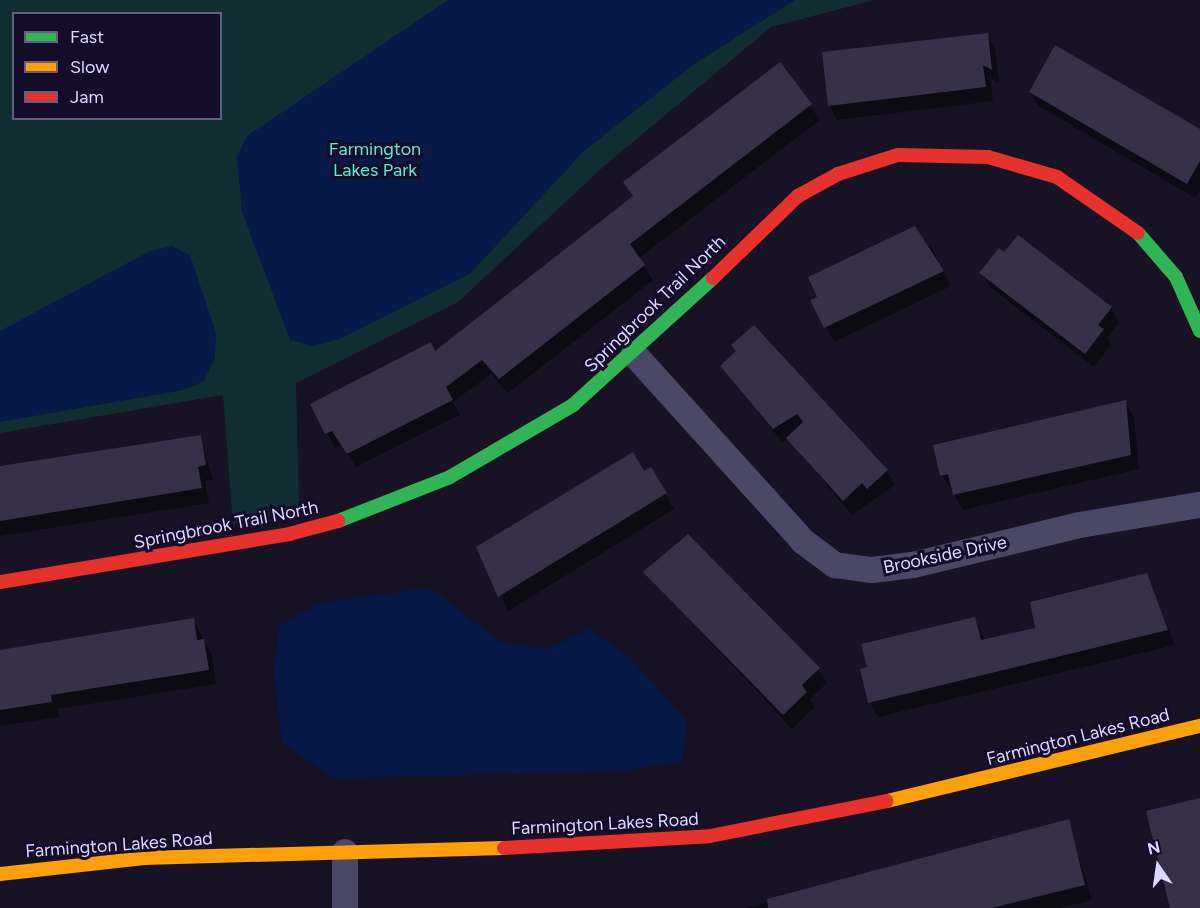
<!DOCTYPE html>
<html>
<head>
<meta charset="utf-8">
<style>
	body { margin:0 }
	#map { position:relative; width:1200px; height:908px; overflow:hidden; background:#181324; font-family:Figtree,sans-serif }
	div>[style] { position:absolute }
	.green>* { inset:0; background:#112f32 }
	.water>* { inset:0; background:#071947 }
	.shadow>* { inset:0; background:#0007 }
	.building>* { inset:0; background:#363146 }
	.street>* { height:26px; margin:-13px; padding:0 13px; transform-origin:13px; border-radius:13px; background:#4b4865 }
	.fast>* { height:14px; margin:-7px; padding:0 7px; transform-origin:7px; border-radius:7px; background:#30b455 }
	.slow>* { height:14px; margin:-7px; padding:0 7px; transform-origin:7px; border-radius:7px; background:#ff9f0a }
	.jam>* { height:14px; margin:-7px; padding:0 7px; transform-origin:7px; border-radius:7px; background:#e5322d }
	span { translate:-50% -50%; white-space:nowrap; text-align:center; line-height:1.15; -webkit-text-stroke:6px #140d2a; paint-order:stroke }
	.park-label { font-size:18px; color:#54edd0 }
	.street-label { font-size:18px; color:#ddd6ff }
	.legend { position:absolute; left:12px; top:12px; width:210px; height:108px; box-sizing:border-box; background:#140d2a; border:2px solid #645d7f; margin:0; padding:8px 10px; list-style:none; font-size:18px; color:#ddd6ff }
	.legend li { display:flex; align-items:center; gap:12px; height:30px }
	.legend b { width:30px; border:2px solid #645d7f }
	.north { position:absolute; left:1128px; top:836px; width:60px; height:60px; -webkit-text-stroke:4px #140d2a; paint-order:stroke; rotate:347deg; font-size:16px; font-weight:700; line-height:24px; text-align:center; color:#ddd6ff }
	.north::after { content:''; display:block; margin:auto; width:21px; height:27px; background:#ddd6ff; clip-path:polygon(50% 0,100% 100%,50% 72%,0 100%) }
</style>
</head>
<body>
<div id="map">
	<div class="green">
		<div style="clip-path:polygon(evenodd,0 0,874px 0,771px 27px,604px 166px,458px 302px,296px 383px,299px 511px,233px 524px,223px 395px,0 433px,0 0,14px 14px,220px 14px,220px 118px,14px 118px,14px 14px)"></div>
	</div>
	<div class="water">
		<div style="clip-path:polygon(448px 0,795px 0,693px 65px,583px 152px,470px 274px,340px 339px,312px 346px,290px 340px,242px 212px,237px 156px,247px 136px)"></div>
		<div style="clip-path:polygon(172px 246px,190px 255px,216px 333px,215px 358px,204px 381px,184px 390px,0 422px,0 331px,150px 251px)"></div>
		<div style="clip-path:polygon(430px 588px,501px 642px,547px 649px,590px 629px,629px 656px,687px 722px,682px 761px,618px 772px,332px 778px,282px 743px,274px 670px,280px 625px,324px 602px)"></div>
	</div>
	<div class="shadow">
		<div style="clip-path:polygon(987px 35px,995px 49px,999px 83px,990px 78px,993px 101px,837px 120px,829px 105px)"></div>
		<div style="clip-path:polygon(779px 64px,820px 120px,639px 258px,653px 280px,508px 393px,491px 374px,453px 402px,460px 415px,356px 467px,342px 445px,335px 448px,312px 405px,435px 353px,633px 197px,625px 183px)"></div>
		<div style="clip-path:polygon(1030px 92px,1200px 131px,1200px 190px,1195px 198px,1039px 106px)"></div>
		<div style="clip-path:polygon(930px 245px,951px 286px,834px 342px,812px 300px)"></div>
		<div style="clip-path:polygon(981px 273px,1111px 308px,1119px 323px,1107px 338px,1111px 345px,1094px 367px,990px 287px)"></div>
		<div style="clip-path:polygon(722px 366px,887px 471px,895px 485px,852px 515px,788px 439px,782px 442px)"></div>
		<div style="clip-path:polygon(1125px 402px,1134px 417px,1139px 469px,963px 510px,942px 475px)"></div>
		<div style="clip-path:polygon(200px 436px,213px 480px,205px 481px,209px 503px,0 536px,0 468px)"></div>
		<div style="clip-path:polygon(650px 469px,674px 509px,508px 611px,478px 547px)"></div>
		<div style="clip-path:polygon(645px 572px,818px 669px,827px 683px,810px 699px,815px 707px,792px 729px)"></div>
		<div style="clip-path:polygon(1146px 575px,1175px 645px,878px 717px,870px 703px,862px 670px,975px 619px,985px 641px,1037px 629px)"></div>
		<div style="clip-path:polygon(193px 620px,212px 655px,216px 684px,58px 709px,59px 717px,0 726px,0 651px)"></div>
		<div style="clip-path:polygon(1068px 821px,1092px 900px,1060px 908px,746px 908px)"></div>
	</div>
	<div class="building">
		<div style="clip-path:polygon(988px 33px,992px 70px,983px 65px,986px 87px,828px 106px,822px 52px)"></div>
		<div style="clip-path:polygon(1055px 45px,1200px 129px,1200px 161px,1187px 184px,1029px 92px)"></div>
		<div style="clip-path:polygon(780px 62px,812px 104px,630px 244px,645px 265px,499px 379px,482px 360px,446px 387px,453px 400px,347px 454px,332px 431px,325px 434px,310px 404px,431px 342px,435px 351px,633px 196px,623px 182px)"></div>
		<div style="clip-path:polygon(915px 226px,944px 271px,824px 328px,810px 300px,817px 297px,808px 277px)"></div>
		<div style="clip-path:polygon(1018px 235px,1112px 307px,1098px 325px,1104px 329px,1085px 354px,979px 273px,999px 248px,1004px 252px)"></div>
		<div style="clip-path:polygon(754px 325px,888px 470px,867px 489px,862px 483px,843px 501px,786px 438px,803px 422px,797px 414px,773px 429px,720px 366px,736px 351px,731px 345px)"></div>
		<div style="clip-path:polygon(1126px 400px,1131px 455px,953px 495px,948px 474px,940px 476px,933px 445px)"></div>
		<div style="clip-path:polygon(201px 435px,206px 465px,198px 467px,202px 488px,0 521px,0 466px)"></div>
		<div style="clip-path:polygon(633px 452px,644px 471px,651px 467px,667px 493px,498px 597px,476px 547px)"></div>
		<div style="clip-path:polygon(688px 534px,820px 668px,802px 685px,807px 692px,783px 715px,643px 572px)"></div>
		<div style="clip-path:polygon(1147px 573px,1168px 630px,868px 703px,860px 669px,867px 667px,861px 644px,975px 617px,981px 640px,1035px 628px,1030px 602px)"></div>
		<div style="clip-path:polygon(194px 618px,197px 640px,204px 639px,209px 670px,51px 695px,52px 702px,0 710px,0 650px)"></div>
		<div style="clip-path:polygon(1200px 798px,1200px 908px,1170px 908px,1146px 811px)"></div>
		<div style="clip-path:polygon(1069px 819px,1085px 885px,992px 908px,768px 908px,767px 899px)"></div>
	</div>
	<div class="street">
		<div style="left:634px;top:354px;width:253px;rotate:47.9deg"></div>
		<div style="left:804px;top:542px;width:39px;rotate:37deg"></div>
		<div style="left:835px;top:565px;width:37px;rotate:8deg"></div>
		<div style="left:872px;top:570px;width:41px;rotate:-7deg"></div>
		<div style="left:913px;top:565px;width:172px;rotate:-13.5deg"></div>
		<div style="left:1080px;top:525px;width:122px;rotate:-9.5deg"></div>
		<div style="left:345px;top:852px;width:56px;rotate:90deg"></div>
	</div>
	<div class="fast">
		<div style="left:1138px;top:233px;width:58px;rotate:49.2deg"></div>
		<div style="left:1176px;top:277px;width:59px;rotate:66deg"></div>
		<div style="left:338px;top:521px;width:120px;rotate:-21.4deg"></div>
		<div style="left:450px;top:477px;width:143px;rotate:-30.3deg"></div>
		<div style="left:573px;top:405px;width:189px;rotate:-42.2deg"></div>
	</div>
	<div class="slow">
		<div style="left:887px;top:801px;width:322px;rotate:-13.5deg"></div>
		<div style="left:0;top:874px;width:145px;rotate:-6.3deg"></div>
		<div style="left:144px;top:858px;width:360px;rotate:-1.6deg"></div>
	</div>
	<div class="jam">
		<div style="left:713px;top:278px;width:118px;rotate:-44deg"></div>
		<div style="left:798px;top:196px;width:46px;rotate:-28.8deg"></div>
		<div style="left:838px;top:174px;width:63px;rotate:-17.6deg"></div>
		<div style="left:898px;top:155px;width:90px;rotate:1.3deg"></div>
		<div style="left:988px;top:157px;width:72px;rotate:16.2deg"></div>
		<div style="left:1057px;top:177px;width:98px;rotate:34.7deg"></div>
		<div style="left:0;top:582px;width:293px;rotate:-9.4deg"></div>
		<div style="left:289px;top:534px;width:51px;rotate:-14.9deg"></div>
		<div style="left:504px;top:848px;width:206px;rotate:-3.3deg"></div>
		<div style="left:710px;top:836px;width:180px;rotate:-11.2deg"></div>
	</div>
	<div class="park-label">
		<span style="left:375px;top:160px">Farmington<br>Lakes Park</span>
	</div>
	<div class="street-label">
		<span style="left:655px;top:304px;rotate:-44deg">Springbrook Trail North</span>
		<span style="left:226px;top:525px;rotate:-11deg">Springbrook Trail North</span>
		<span style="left:945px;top:555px;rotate:-12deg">Brookside Drive</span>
		<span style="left:1078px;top:737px;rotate:-14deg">Farmington Lakes Road</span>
		<span style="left:605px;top:824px;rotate:-3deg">Farmington Lakes Road</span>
		<span style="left:119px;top:845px;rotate:-4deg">Farmington Lakes Road</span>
	</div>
	<ul class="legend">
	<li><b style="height:8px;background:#30b455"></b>Fast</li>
	<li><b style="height:8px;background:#ff9f0a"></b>Slow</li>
	<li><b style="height:8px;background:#e5322d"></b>Jam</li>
	</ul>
	<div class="north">N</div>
</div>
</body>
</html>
